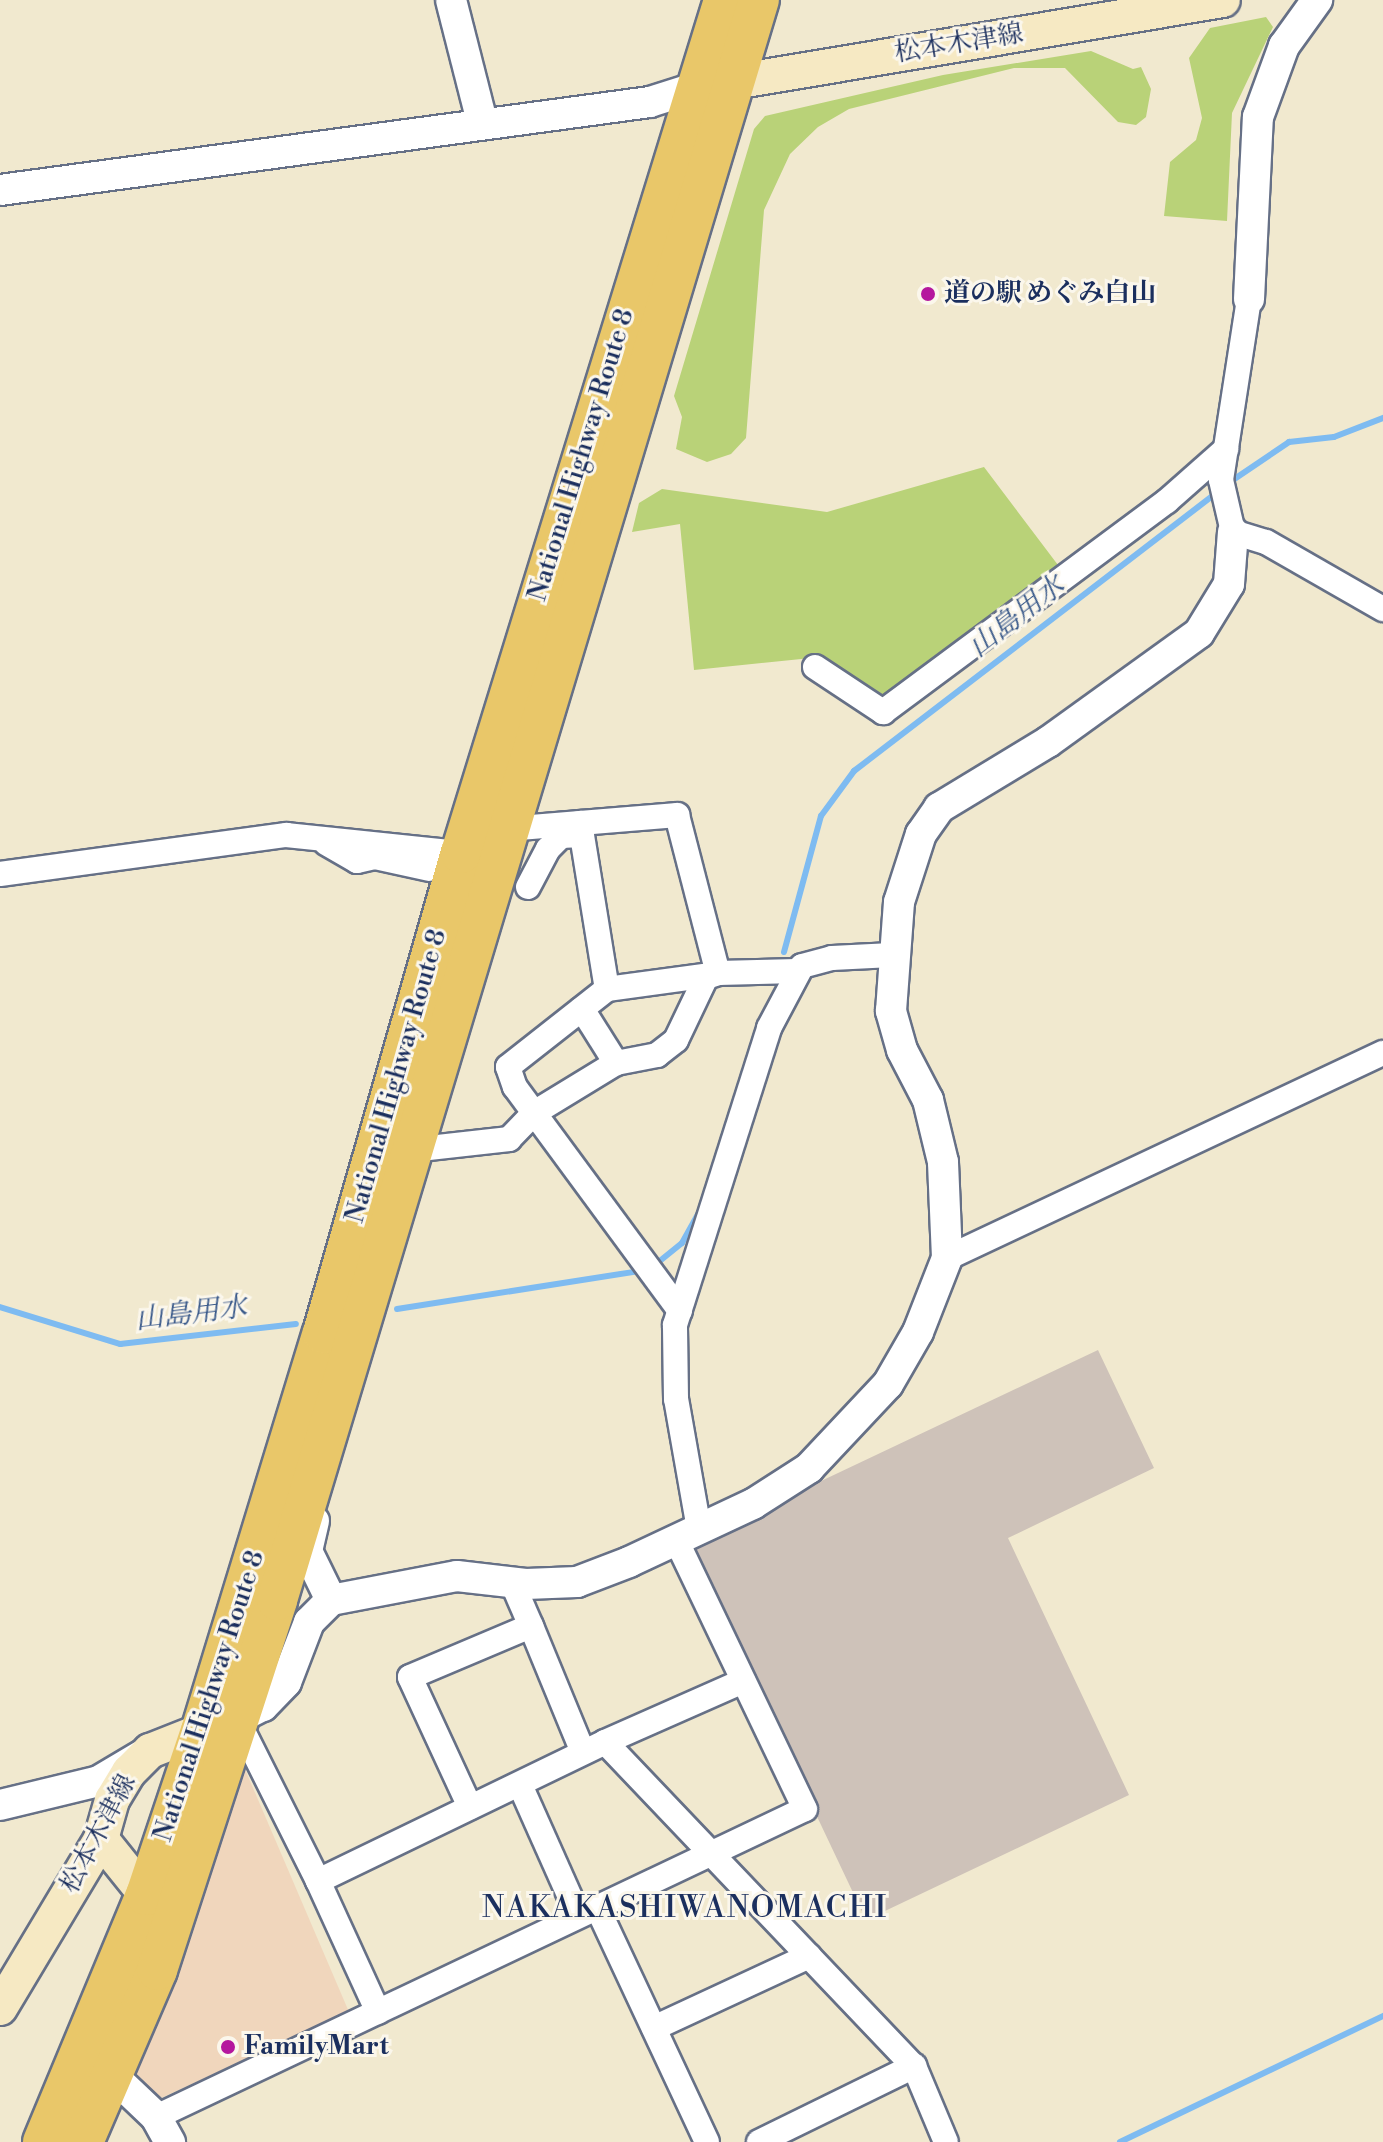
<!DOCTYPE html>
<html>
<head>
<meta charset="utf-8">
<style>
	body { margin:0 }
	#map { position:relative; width:1383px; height:2142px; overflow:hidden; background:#f1e9cf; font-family:"Libre Bodoni","Noto Serif JP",serif }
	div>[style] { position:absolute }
	.built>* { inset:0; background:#f0d6bc }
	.industrial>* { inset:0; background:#cec2b9 }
	.green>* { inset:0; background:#b9d278 }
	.stream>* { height:6px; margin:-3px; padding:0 3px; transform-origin:3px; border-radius:3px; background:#7ebbf1 }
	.roads { filter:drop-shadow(2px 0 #667086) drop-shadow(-2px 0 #667086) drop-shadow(0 2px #667086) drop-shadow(0 -2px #667086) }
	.minor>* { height:24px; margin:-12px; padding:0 12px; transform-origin:12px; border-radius:12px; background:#fff }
	.tertiary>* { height:30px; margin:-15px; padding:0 15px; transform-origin:15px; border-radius:15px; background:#fff }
	.secondary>* { height:34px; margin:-17px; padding:0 17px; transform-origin:17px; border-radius:17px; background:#f6e9c3 }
	.trunk>* { height:40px; margin:-20px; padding:0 20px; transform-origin:20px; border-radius:20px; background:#e9c769 }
	.dots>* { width:22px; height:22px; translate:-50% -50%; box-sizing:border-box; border:4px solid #fbf7ec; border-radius:50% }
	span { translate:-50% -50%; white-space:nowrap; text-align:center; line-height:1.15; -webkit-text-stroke:6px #fbf7ec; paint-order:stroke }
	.street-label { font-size:26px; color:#1b2f5e }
	.poi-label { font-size:26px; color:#1b2f5e; font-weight:700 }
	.left { translate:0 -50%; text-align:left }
	.water-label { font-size:28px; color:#39598a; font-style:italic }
	.quarter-label { font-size:30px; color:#1b2f5e; letter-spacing:2px }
</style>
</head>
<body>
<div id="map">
	<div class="built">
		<div style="clip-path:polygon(244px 1767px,349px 2012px,161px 2098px,129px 2070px)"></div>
	</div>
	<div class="industrial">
		<div style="clip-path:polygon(1098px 1350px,1154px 1468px,1008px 1538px,1129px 1795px,866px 1920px,688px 1544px)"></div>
	</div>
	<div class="green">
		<div style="clip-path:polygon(1266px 17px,1273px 27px,1232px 113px,1227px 221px,1164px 216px,1170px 162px,1196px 140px,1202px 118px,1189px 58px,1210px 28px)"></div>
		<div style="clip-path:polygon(1091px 51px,1133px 69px,1141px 67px,1151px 89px,1146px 117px,1136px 125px,1118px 122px,1065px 68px,1014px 68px,849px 109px,818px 127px,790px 154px,764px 210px,746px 438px,731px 454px,707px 462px,676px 449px,682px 417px,674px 396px,754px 129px,765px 116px,943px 75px)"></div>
		<div style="clip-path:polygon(984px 467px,1061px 569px,890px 699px,877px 700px,811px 658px,694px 670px,680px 524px,632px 532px,639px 503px,662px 489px,827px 512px)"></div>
	</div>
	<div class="stream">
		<div style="left:1227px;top:484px;width:75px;rotate:-34.1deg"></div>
		<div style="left:1289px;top:442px;width:45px;rotate:-6.3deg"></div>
		<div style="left:1334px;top:437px;width:53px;rotate:-21.2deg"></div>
		<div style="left:784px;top:952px;width:141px;rotate:-74.8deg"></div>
		<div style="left:821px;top:816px;width:56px;rotate:-53.7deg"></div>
		<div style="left:854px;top:771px;width:460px;rotate:-37.5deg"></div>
		<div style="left:661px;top:1260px;width:27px;rotate:-39deg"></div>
		<div style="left:682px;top:1243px;width:35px;rotate:-61deg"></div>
		<div style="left:0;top:1307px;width:126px;rotate:17.1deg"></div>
		<div style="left:120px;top:1344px;width:177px;rotate:-6.5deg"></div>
		<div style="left:397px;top:1309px;width:245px;rotate:-8.9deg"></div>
		<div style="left:1120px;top:2142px;width:292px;rotate:-25.6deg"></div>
	</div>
	<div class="roads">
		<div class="minor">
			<div style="left:1249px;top:299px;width:183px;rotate:98.8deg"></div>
			<div style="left:1221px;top:480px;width:53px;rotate:77deg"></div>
			<div style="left:1233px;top:532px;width:34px;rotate:17deg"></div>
			<div style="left:1266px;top:542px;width:135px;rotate:29.8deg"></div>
			<div style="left:815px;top:667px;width:82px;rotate:33.5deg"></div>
			<div style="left:883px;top:712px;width:354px;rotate:-36.6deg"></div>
			<div style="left:1167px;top:501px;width:79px;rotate:-41.4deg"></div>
			<div style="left:580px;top:823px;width:168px;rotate:80.8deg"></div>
			<div style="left:607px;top:989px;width:126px;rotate:141.8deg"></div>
			<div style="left:508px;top:1067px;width:21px;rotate:71deg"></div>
			<div style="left:515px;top:1087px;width:278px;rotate:53.6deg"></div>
			<div style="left:507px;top:829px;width:171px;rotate:-4.7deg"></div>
			<div style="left:677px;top:815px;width:163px;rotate:75.5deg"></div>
			<div style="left:718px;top:973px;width:79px;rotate:-1.5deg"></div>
			<div style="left:326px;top:843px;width:36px;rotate:30deg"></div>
			<div style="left:357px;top:861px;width:18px;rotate:-13deg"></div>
			<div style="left:375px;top:857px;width:55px;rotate:12.5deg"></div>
			<div style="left:0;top:874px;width:289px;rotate:-7.8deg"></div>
			<div style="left:286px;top:835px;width:176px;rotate:5.9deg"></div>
			<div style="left:528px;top:887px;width:43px;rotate:-62.2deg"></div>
			<div style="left:548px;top:849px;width:18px;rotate:-45deg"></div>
			<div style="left:561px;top:836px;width:21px;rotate:-3deg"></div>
			<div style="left:607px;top:989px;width:105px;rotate:-7.7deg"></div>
			<div style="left:582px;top:1009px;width:64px;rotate:57.8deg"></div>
			<div style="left:411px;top:1150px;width:99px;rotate:-6.4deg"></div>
			<div style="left:509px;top:1139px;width:36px;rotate:-46deg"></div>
			<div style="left:534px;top:1113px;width:96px;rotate:-31.4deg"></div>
			<div style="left:616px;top:1063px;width:42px;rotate:-11deg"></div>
			<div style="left:657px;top:1055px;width:24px;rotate:-38deg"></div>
			<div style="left:676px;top:1040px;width:70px;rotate:-64.5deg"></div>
			<div style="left:706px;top:977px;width:13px;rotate:-18deg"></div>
			<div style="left:947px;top:1258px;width:482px;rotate:-25.2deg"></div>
			<div style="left:699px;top:1529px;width:132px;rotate:-100deg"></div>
			<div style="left:676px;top:1399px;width:74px;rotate:-90.8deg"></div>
			<div style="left:675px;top:1325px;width:312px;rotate:-72.4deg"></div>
			<div style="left:769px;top:1028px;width:70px;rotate:-62deg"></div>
			<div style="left:802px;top:966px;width:31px;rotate:-15deg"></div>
			<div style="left:832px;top:958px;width:60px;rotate:-2.9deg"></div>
			<div style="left:531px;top:1626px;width:136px;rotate:67.6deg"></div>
			<div style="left:238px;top:1721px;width:179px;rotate:63.4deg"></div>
			<div style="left:318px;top:1881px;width:319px;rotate:-25.8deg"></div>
			<div style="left:605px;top:1742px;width:448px;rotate:46.4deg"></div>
			<div style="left:914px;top:2066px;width:82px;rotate:67.2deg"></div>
			<div style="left:605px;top:1742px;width:151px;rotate:-23.8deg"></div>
			<div style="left:521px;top:1787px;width:140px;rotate:66deg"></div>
			<div style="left:470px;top:1807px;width:143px;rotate:-114.8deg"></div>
			<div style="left:410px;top:1677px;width:131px;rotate:-22.9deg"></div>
			<div style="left:531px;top:1626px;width:48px;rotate:-113.4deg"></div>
			<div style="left:318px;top:1881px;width:144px;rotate:65.4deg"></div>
			<div style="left:597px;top:1907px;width:259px;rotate:64.9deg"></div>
			<div style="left:654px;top:2028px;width:171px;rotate:-24.9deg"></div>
			<div style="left:156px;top:2117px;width:718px;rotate:-25.39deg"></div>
			<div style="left:805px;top:1809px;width:298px;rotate:-115.6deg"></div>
			<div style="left:759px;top:2142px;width:173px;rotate:-26.1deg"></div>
		</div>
		<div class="tertiary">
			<div style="left:451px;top:0;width:126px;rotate:75.7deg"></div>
			<div style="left:0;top:190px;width:656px;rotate:-7.71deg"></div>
			<div style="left:650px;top:102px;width:46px;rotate:-17.7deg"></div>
			<div style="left:1249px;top:299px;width:182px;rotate:-87.2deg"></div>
			<div style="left:1258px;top:117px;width:76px;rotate:-69.9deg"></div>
			<div style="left:1284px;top:46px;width:57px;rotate:-54.3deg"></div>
			<div style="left:314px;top:1521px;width:31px;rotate:103deg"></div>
			<div style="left:307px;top:1551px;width:55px;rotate:63.9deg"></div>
			<div style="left:229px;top:1723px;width:38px;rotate:-27deg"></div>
			<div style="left:263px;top:1706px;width:33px;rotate:-46deg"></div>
			<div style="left:286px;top:1682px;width:64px;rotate:-69deg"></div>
			<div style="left:309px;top:1622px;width:31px;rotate:-45deg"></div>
			<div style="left:331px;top:1600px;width:128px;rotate:-10.8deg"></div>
			<div style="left:457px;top:1576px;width:69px;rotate:6.6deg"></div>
			<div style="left:526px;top:1584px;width:51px;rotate:-2.2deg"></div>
			<div style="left:577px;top:1582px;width:56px;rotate:-21deg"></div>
			<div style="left:629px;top:1562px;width:137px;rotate:-25.1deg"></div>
			<div style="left:753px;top:1504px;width:67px;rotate:-32.7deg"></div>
			<div style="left:809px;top:1468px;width:115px;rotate:-46.8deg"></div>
			<div style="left:888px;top:1384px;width:60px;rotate:-60deg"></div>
			<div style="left:918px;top:1332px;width:79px;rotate:-68.6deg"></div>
			<div style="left:947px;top:1258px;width:96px;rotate:-92.4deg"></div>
			<div style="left:943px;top:1162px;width:64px;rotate:-103.6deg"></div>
			<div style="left:928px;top:1100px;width:56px;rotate:-117.5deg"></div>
			<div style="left:902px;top:1050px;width:41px;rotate:-105.8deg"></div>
			<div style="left:891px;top:1011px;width:109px;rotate:-85.8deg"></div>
			<div style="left:899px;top:902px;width:71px;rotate:-72.1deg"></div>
			<div style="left:921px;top:834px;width:32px;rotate:-55deg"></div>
			<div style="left:939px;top:808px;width:127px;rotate:-31.2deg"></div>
			<div style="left:1048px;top:742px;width:186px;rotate:-35.8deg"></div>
			<div style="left:1199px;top:633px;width:57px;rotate:-58.5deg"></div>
			<div style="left:1229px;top:584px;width:52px;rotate:-85.6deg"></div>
			<div style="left:0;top:1805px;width:102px;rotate:-13.6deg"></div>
			<div style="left:99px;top:1781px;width:49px;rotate:-30.8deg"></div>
			<div style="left:113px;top:2076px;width:59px;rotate:43.6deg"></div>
			<div style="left:156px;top:2117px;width:29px;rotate:61deg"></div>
		</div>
		<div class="secondary">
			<div style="left:710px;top:86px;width:520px;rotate:-9.52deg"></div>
			<div style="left:101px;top:1839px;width:72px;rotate:51.2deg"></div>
			<div style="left:0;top:2008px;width:197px;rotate:-59.1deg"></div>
			<div style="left:101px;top:1839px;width:41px;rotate:-74.2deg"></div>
			<div style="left:112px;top:1800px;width:33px;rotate:-59deg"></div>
			<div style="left:129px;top:1772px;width:30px;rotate:-45deg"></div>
			<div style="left:150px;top:1751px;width:55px;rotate:-21.4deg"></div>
		</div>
		<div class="trunk">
			<div style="left:43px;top:2142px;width:268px;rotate:-67.4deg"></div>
			<div style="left:146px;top:1895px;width:173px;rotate:-71.5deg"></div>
			<div style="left:201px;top:1731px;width:416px;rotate:-73deg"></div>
			<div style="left:323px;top:1333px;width:499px;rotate:-74deg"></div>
			<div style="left:461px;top:853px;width:893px;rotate:-72.86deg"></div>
			<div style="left:83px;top:2142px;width:187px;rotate:-66.7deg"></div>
			<div style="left:157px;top:1970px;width:389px;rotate:-72deg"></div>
			<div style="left:277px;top:1600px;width:1671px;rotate:-73.24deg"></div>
		</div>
	</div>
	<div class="dots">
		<div style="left:928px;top:294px;background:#b5179e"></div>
		<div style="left:228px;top:2047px;background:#b5179e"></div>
	</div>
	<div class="street-label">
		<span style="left:959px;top:44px;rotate:-9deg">松本木津線</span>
		<span style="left:582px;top:455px;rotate:-73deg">National Highway Route 8</span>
		<span style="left:397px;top:1076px;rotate:-74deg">National Highway Route 8</span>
		<span style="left:210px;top:1696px;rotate:-72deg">National Highway Route 8</span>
		<span style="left:99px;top:1834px;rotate:-62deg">松本木津線</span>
	</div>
	<div class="poi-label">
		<span class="left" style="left:944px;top:294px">道の駅 めぐみ白山</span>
		<span class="left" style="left:244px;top:2047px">FamilyMart</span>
	</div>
	<div class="water-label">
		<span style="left:1017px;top:617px;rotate:-38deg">山島用水</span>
		<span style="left:191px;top:1314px;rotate:-7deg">山島用水</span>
	</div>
	<div class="quarter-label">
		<span style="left:685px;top:1908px">NAKAKASHIWANOMACHI</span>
	</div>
</div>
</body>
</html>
